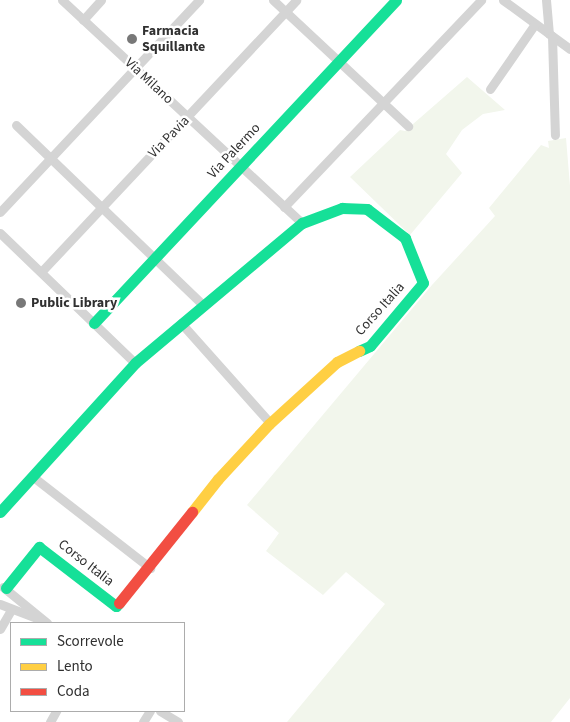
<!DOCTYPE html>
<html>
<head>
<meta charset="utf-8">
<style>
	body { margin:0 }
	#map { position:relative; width:570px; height:722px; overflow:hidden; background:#fff; font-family:"Source Sans 3",sans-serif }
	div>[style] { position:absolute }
	.green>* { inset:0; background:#f2f6ec }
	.street>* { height:9px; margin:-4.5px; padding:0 4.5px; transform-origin:4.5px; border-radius:4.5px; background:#d4d4d4 }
	.fast>* { height:11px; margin:-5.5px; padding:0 5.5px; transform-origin:5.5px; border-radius:5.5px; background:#16e098 }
	.slow>* { height:11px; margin:-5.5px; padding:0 5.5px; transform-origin:5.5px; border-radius:5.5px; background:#ffcf43 }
	.jam>* { height:11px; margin:-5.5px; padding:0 5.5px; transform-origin:5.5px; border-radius:5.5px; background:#f24e42 }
	.dots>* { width:14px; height:14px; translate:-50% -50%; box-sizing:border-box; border:2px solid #fff; border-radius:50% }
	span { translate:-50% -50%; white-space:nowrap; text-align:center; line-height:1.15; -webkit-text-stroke:5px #fff; paint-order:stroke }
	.poi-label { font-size:14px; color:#303030; font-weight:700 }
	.left { translate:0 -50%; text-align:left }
	.street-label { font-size:14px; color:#303030 }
	.legend { position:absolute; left:10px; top:622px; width:175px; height:90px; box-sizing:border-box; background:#fff; border:1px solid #acacac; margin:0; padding:6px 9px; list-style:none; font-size:15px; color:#303030 }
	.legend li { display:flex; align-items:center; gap:10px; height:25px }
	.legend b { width:25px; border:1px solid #acacac }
</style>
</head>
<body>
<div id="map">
	<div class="green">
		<div style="clip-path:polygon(467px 77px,505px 110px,483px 114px,462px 130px,446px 154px,462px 173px,410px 235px,350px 177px,400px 130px,405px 131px)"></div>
		<div style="clip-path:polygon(566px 138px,570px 186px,570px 698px,551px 722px,287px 722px,385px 604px,346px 572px,323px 595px,266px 551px,279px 533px,247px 505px,432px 285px,495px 216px,489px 208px,541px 145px,549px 148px,548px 141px)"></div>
	</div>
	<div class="street">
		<div style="left:62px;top:0;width:328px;rotate:42.9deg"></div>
		<div style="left:273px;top:0;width:185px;rotate:43deg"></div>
		<div style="left:503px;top:0;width:83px;rotate:36.2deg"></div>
		<div style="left:546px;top:0;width:34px;rotate:85deg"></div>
		<div style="left:83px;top:20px;width:27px;rotate:-48deg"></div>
		<div style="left:552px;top:36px;width:99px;rotate:88.3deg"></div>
		<div style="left:490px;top:89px;width:79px;rotate:-55.3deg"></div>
		<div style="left:16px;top:125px;width:260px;rotate:43.9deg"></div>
		<div style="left:284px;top:207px;width:286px;rotate:-46.4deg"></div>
		<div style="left:0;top:212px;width:291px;rotate:-46.8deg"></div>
		<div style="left:0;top:233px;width:187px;rotate:43.9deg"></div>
		<div style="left:41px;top:272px;width:373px;rotate:-46.8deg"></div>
		<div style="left:181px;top:323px;width:134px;rotate:48.3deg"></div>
		<div style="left:32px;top:476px;width:150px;rotate:37.9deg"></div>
		<div style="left:3px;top:587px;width:57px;rotate:39.3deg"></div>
		<div style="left:0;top:604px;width:47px;rotate:21.1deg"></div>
		<div style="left:0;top:629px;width:22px;rotate:-60deg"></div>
		<div style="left:160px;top:711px;width:21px;rotate:31deg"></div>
		<div style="left:50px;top:722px;width:13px;rotate:-61deg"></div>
		<div style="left:143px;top:722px;width:13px;rotate:-58deg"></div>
	</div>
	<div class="fast">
		<div style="left:94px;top:323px;width:442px;rotate:-46.9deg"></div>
		<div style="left:0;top:512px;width:201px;rotate:-47.8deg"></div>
		<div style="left:135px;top:363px;width:218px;rotate:-40deg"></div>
		<div style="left:302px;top:223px;width:43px;rotate:-20.6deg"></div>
		<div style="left:342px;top:208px;width:25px;rotate:2deg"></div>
		<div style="left:367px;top:209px;width:48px;rotate:37.3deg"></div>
		<div style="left:405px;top:238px;width:48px;rotate:68.2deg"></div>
		<div style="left:423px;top:283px;width:82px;rotate:130.1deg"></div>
		<div style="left:370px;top:346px;width:12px;rotate:156deg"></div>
		<div style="left:6px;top:588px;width:53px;rotate:-51.2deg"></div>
		<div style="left:39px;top:547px;width:97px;rotate:37.5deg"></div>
		<div style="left:116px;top:606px;width:4px;rotate:-45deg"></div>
	</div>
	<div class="slow">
		<div style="left:192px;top:512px;width:42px;rotate:-51.8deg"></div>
		<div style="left:218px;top:479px;width:75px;rotate:-47.2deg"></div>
		<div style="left:269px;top:424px;width:92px;rotate:-42.4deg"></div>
		<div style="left:337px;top:362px;width:25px;rotate:-27deg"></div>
	</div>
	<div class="jam">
		<div style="left:119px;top:603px;width:117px;rotate:-51.3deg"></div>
	</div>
	<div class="dots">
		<div style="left:132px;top:39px;background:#787878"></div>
		<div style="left:21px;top:303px;background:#787878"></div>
	</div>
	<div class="poi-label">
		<span class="left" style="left:142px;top:39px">Farmacia<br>Squillante</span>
		<span class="left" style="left:31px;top:303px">Public Library</span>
	</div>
	<div class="street-label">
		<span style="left:149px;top:81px;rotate:43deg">Via Milano</span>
		<span style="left:169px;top:137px;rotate:-46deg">Via Pavia</span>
		<span style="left:234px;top:151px;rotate:-47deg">Via Palermo</span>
		<span style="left:380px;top:309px;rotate:-48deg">Corso Italia</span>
		<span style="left:86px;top:563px;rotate:38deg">Corso Italia</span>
	</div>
	<ul class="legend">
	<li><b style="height:6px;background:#16e098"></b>Scorrevole</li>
	<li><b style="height:6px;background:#ffcf43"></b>Lento</li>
	<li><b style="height:6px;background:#f24e42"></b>Coda</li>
	</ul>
</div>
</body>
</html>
